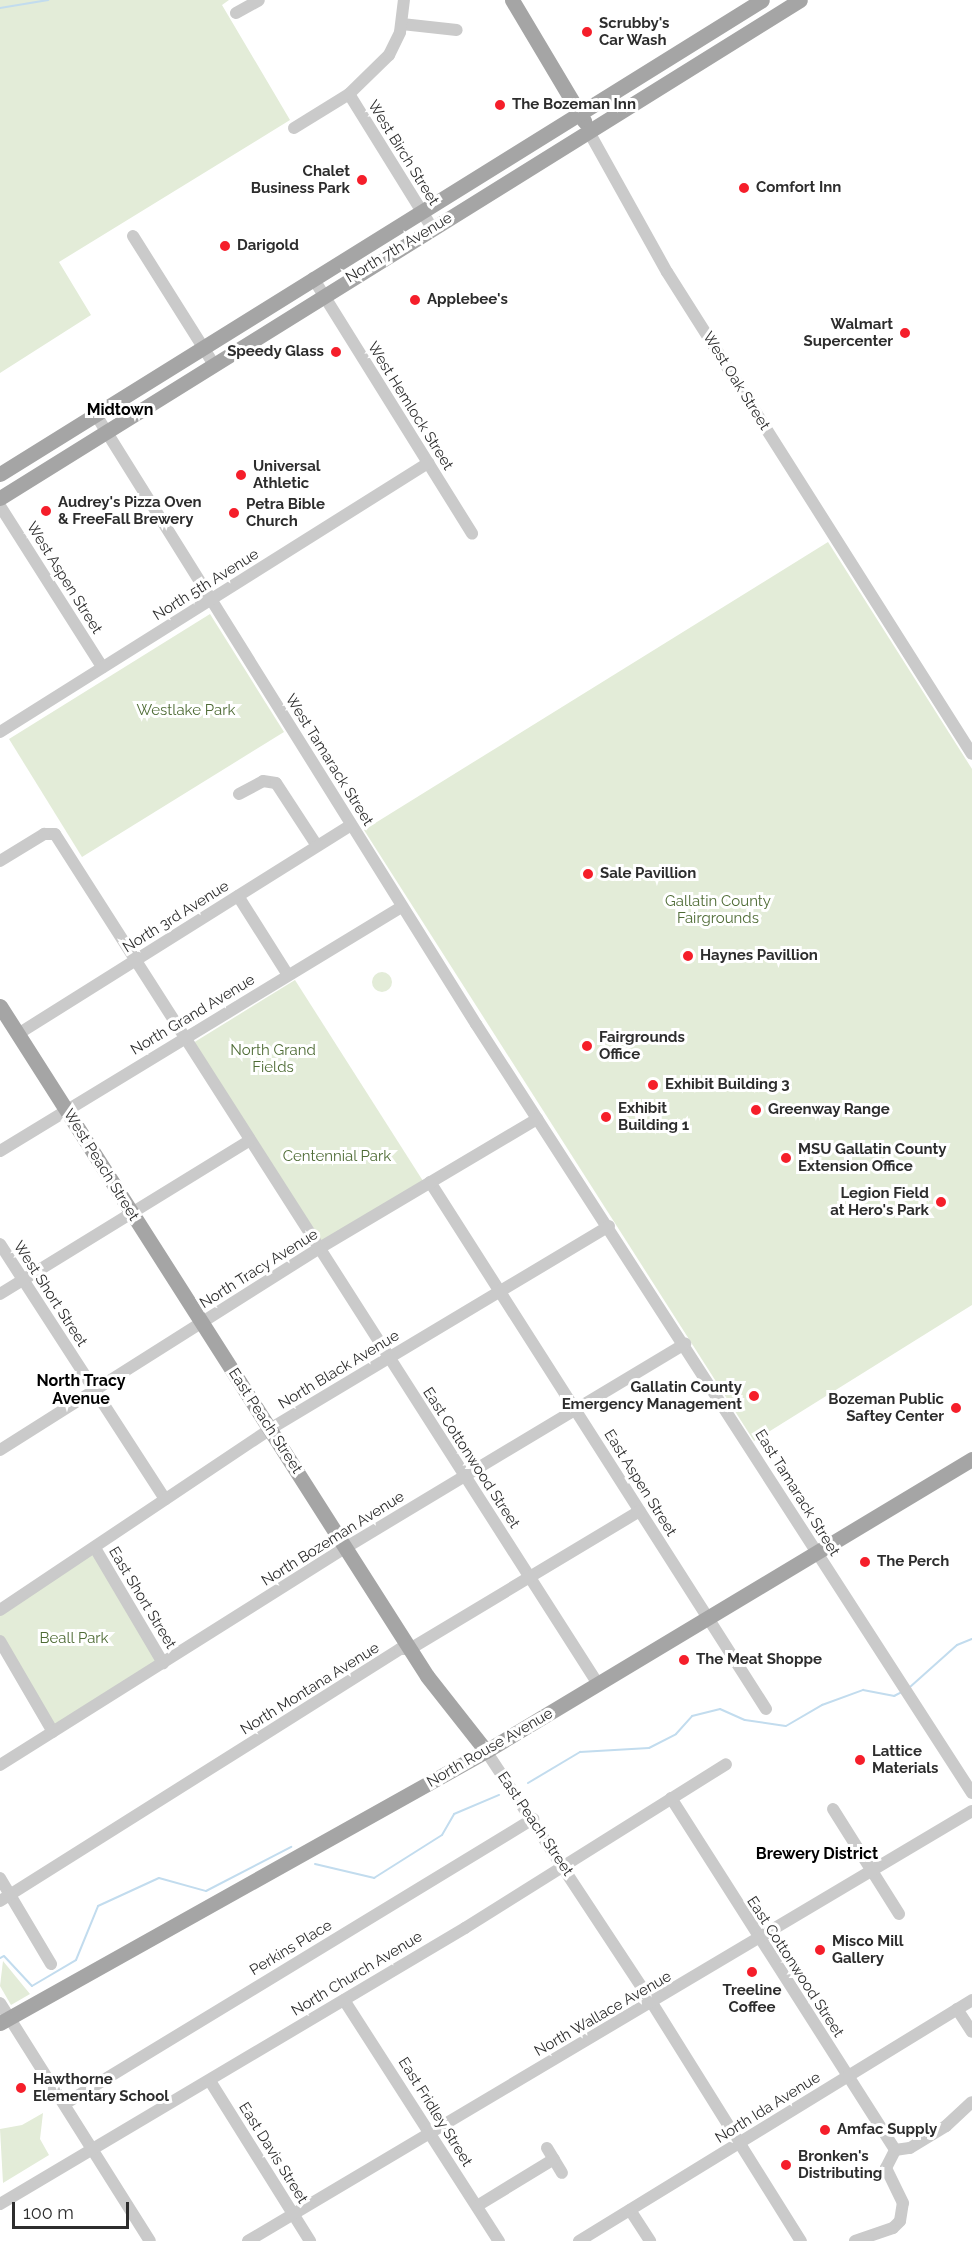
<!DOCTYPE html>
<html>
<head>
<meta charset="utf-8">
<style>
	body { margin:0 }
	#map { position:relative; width:972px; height:2241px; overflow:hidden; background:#fff; font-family:Raleway,sans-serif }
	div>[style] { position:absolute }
	.green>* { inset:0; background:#e3ecd8 }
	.round { border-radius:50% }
	.stream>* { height:2px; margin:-1px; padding:0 1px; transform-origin:1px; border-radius:1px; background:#c2dcee }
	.minor>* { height:12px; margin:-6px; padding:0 6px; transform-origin:6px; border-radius:6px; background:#cacaca }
	.major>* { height:15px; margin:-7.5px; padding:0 7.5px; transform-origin:7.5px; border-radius:7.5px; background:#a5a5a5 }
	.dots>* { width:16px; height:16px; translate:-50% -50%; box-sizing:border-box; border:3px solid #fff; border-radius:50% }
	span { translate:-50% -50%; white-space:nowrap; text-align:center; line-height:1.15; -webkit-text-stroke:6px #fff; paint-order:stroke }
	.poi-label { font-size:15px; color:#2d2d2d; font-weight:700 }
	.left { translate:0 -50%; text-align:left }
	.right { translate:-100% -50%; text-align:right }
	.street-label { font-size:15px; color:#2d2d2d }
	.park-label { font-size:15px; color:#4f6c36 }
	.neighbourhood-label { font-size:16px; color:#000; font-weight:700 }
	.scale { position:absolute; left:12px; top:2202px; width:117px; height:27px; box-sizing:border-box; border:3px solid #2d2d2d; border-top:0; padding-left:8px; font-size:18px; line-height:21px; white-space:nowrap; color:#2d2d2d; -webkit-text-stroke:4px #fff; paint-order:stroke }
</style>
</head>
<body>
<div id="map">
	<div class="green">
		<div style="clip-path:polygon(0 0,229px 0,222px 5px,290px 120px,59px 262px,91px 315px,0 373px)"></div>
		<div style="clip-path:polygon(828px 542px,972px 769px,972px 1305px,754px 1441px,364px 830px)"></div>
		<div style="clip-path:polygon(210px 614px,284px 732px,82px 857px,9px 739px)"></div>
		<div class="round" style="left:372px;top:972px;width:20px;height:20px"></div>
		<div style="clip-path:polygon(295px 980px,423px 1181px,322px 1242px,193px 1043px)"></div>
		<div style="clip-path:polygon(95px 1548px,163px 1663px,53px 1732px,0 1641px,0 1610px)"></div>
		<div style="clip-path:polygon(3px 1961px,30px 1994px,11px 2005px,0 1986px)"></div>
		<div style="clip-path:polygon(43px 2113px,40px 2139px,49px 2155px,3px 2183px,0 2129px,22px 2125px)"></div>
	</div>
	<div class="stream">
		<div style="left:0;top:8px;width:49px;rotate:-9.5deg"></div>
		<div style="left:910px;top:1687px;width:63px;rotate:-41.8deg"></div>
		<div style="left:957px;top:1645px;width:16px;rotate:-22deg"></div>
		<div style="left:528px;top:1783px;width:61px;rotate:-30.8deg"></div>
		<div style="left:580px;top:1752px;width:69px;rotate:-3.3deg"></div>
		<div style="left:649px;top:1748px;width:30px;rotate:-27deg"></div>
		<div style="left:676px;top:1734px;width:24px;rotate:-48deg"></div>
		<div style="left:692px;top:1716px;width:29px;rotate:-14deg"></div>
		<div style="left:720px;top:1709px;width:27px;rotate:24deg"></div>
		<div style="left:745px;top:1720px;width:41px;rotate:8.3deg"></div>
		<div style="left:786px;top:1726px;width:42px;rotate:-30.3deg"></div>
		<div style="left:822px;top:1705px;width:44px;rotate:-20.1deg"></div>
		<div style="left:863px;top:1690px;width:32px;rotate:11deg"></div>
		<div style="left:894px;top:1696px;width:9px;rotate:-27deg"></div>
		<div style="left:315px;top:1864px;width:61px;rotate:13.3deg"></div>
		<div style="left:374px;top:1878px;width:80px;rotate:-32.3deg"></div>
		<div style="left:442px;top:1835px;width:24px;rotate:-60deg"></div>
		<div style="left:454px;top:1814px;width:49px;rotate:-22.9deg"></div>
		<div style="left:0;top:1958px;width:4px;rotate:-27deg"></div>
		<div style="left:4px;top:1956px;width:41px;rotate:47deg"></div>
		<div style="left:32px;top:1986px;width:51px;rotate:-30.6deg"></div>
		<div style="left:76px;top:1960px;width:58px;rotate:-67.8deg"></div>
		<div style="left:98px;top:1906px;width:67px;rotate:-24.7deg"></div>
		<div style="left:159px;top:1878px;width:49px;rotate:15.5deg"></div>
		<div style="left:206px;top:1891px;width:96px;rotate:-27.4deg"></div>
	</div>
	<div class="minor">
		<div style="left:236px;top:13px;width:26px;rotate:-29deg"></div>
		<div style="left:402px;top:24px;width:55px;rotate:6.2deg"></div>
		<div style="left:349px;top:94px;width:158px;rotate:58.2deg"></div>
		<div style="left:294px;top:128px;width:65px;rotate:-31.7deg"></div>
		<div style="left:349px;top:94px;width:56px;rotate:-44.3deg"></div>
		<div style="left:389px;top:55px;width:25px;rotate:-64deg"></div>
		<div style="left:400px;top:32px;width:32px;rotate:-83deg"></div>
		<div style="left:589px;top:132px;width:160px;rotate:60.9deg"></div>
		<div style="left:667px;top:272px;width:570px;rotate:57.68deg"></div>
		<div style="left:133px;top:236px;width:150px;rotate:57.8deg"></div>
		<div style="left:313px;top:278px;width:301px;rotate:58.1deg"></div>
		<div style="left:96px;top:415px;width:718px;rotate:58.04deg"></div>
		<div style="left:476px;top:1024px;width:915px;rotate:57.18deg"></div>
		<div style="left:0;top:506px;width:191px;rotate:57.6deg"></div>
		<div style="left:0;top:732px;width:506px;rotate:-32.15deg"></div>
		<div style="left:239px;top:794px;width:27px;rotate:-28deg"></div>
		<div style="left:263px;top:781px;width:13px;rotate:9deg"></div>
		<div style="left:276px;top:783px;width:75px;rotate:56.9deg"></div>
		<div style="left:0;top:861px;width:52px;rotate:-31.5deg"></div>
		<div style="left:44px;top:834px;width:11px"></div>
		<div style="left:55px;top:834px;width:1009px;rotate:57.43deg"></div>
		<div style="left:238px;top:896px;width:93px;rotate:57.7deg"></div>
		<div style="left:18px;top:1034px;width:393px;rotate:-32.1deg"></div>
		<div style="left:0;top:1151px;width:470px;rotate:-31.3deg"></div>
		<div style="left:430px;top:1182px;width:625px;rotate:57.48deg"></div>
		<div style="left:0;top:1244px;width:304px;rotate:57.1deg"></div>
		<div style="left:0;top:1294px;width:292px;rotate:-31.6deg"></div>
		<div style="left:0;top:1450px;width:376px;rotate:-32.3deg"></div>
		<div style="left:318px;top:1249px;width:255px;rotate:-30.7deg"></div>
		<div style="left:95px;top:1548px;width:134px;rotate:59.4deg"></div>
		<div style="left:0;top:1610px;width:325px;rotate:-33.8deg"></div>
		<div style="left:270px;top:1429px;width:395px;rotate:-30.9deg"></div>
		<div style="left:0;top:1641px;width:105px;rotate:59.8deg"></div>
		<div style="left:486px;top:1751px;width:302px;rotate:56.6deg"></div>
		<div style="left:652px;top:2003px;width:281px;rotate:58deg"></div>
		<div style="left:0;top:1765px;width:408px;rotate:-32.2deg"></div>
		<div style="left:345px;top:1548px;width:397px;rotate:-31deg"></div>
		<div style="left:671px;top:1798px;width:417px;rotate:57.5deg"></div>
		<div style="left:833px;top:1809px;width:124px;rotate:57.8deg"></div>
		<div style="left:0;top:1878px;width:100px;rotate:59.3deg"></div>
		<div style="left:0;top:1901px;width:473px;rotate:-32.2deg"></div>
		<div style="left:400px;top:1649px;width:10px"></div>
		<div style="left:410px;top:1649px;width:268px;rotate:-31deg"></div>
		<div style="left:344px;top:2000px;width:287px;rotate:57.3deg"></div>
		<div style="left:0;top:2003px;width:281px;rotate:57.8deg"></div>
		<div style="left:957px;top:2009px;width:27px;rotate:57deg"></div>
		<div style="left:210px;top:2081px;width:189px;rotate:58deg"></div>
		<div style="left:66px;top:2103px;width:547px;rotate:-31.31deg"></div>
		<div style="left:547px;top:2148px;width:29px;rotate:59deg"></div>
		<div style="left:895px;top:2150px;width:15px;rotate:-8deg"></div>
		<div style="left:910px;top:2148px;width:42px;rotate:-31.4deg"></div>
		<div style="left:946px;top:2126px;width:35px;rotate:-43deg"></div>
		<div style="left:0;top:2204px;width:541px;rotate:-30.69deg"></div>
		<div style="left:465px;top:1928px;width:308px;rotate:-32.1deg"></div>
		<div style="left:477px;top:2206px;width:90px;rotate:-31.4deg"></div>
		<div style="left:630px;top:2210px;width:37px;rotate:57deg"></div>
		<div style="left:248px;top:2241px;width:842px;rotate:-30.71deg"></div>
		<div style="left:579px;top:2241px;width:461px;rotate:-31.5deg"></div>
		<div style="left:855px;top:2241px;width:40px;rotate:-18.9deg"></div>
		<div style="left:893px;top:2228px;width:10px;rotate:-45deg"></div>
		<div style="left:900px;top:2221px;width:18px;rotate:-81deg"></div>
		<div style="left:903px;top:2203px;width:39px;rotate:-116deg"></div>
		<div style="left:886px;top:2168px;width:20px;rotate:-63deg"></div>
	</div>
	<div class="major">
		<div style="left:512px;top:0;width:141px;rotate:59.2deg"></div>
		<div style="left:0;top:474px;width:897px;rotate:-31.88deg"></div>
		<div style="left:0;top:498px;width:942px;rotate:-31.9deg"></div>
		<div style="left:0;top:1006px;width:794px;rotate:57.49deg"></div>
		<div style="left:427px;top:1676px;width:95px;rotate:51.8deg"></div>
		<div style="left:0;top:2023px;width:557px;rotate:-29.23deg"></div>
		<div style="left:486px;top:1751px;width:567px;rotate:-31deg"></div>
	</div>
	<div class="dots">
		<div style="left:587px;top:32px;background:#f51e2a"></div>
		<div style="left:500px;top:105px;background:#f51e2a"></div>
		<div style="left:362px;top:180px;background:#f51e2a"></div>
		<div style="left:744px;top:188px;background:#f51e2a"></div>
		<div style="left:225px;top:246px;background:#f51e2a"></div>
		<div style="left:415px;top:300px;background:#f51e2a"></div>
		<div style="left:905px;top:333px;background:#f51e2a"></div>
		<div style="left:336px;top:352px;background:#f51e2a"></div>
		<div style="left:241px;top:475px;background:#f51e2a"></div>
		<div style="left:46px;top:511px;background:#f51e2a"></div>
		<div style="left:234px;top:513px;background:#f51e2a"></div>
		<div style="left:588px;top:874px;background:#f51e2a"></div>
		<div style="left:688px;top:956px;background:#f51e2a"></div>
		<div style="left:587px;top:1046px;background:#f51e2a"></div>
		<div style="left:653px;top:1085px;background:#f51e2a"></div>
		<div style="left:756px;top:1110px;background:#f51e2a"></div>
		<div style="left:606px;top:1117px;background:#f51e2a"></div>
		<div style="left:786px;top:1158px;background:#f51e2a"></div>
		<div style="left:941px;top:1202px;background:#f51e2a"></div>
		<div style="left:754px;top:1396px;background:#f51e2a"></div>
		<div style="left:956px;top:1408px;background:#f51e2a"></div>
		<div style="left:865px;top:1562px;background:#f51e2a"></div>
		<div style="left:684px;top:1660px;background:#f51e2a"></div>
		<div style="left:860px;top:1760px;background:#f51e2a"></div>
		<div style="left:820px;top:1950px;background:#f51e2a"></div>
		<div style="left:752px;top:1972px;background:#f51e2a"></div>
		<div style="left:21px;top:2088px;background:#f51e2a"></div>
		<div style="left:825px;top:2130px;background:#f51e2a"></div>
		<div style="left:786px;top:2165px;background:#f51e2a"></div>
	</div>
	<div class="poi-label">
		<span class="left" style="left:599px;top:32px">Scrubby's<br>Car Wash</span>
		<span class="left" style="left:512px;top:105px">The Bozeman Inn</span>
		<span class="right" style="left:350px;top:180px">Chalet<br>Business Park</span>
		<span class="left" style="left:756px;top:188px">Comfort Inn</span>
		<span class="left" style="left:237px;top:246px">Darigold</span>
		<span class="left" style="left:427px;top:300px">Applebee's</span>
		<span class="right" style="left:893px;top:333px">Walmart<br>Supercenter</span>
		<span class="right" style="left:324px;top:352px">Speedy Glass</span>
		<span class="left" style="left:253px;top:475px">Universal<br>Athletic</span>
		<span class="left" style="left:58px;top:511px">Audrey's Pizza Oven<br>&amp; FreeFall Brewery</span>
		<span class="left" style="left:246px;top:513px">Petra Bible<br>Church</span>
		<span class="left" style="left:600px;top:874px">Sale Pavillion</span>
		<span class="left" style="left:700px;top:956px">Haynes Pavillion</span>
		<span class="left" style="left:599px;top:1046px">Fairgrounds<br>Office</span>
		<span class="left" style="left:665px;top:1085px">Exhibit Building 3</span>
		<span class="left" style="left:618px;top:1117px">Exhibit<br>Building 1</span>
		<span class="left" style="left:768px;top:1110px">Greenway Range</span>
		<span class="left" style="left:798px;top:1158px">MSU Gallatin County<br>Extension Office</span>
		<span class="right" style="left:929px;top:1202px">Legion Field<br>at Hero's Park</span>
		<span class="right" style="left:742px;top:1396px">Gallatin County<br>Emergency Management</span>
		<span class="right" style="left:944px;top:1408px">Bozeman Public<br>Saftey Center</span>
		<span class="left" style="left:877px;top:1562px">The Perch</span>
		<span class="left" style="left:696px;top:1660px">The Meat Shoppe</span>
		<span class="left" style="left:872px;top:1760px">Lattice<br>Materials</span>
		<span class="left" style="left:832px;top:1950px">Misco Mill<br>Gallery</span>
		<span style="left:752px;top:1999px">Treeline<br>Coffee</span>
		<span class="left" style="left:33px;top:2088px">Hawthorne<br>Elementary School</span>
		<span class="left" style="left:837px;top:2130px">Amfac Supply</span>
		<span class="left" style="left:798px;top:2165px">Bronken's<br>Distributing</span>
	</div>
	<div class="street-label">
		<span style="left:403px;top:153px;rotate:58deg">West Birch Street</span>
		<span style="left:399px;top:248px;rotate:-31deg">North 7th Avenue</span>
		<span style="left:736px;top:381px;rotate:58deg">West Oak Street</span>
		<span style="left:410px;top:406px;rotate:58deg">West Hemlock Street</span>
		<span style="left:64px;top:578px;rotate:58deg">West Aspen Street</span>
		<span style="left:206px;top:585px;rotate:-32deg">North 5th Avenue</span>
		<span style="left:329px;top:760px;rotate:58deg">West Tamarack Street</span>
		<span style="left:176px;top:917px;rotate:-32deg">North 3rd Avenue</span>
		<span style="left:193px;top:1015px;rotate:-31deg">North Grand Avenue</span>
		<span style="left:101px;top:1165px;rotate:58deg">West Peach Street</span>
		<span style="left:259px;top:1269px;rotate:-32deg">North Tracy Avenue</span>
		<span style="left:50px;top:1294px;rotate:57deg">West Short Street</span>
		<span style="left:339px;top:1370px;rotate:-31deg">North Black Avenue</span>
		<span style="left:265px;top:1421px;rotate:57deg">East Peach Street</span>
		<span style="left:471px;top:1458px;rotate:57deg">East Cottonwood Street</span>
		<span style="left:640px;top:1483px;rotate:58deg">East Aspen Street</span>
		<span style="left:797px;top:1493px;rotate:58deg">East Tamarack Street</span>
		<span style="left:333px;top:1539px;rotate:-32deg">North Bozeman Avenue</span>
		<span style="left:142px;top:1598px;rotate:59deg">East Short Street</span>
		<span style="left:310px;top:1689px;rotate:-32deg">North Montana Avenue</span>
		<span style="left:490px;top:1748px;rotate:-30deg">North Rouse Avenue</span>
		<span style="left:535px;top:1824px;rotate:56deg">East Peach Street</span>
		<span style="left:291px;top:1948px;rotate:-31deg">Perkins Place</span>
		<span style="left:795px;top:1967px;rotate:57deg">East Cottonwood Street</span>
		<span style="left:357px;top:1974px;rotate:-31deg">North Church Avenue</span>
		<span style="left:603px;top:2014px;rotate:-30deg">North Wallace Avenue</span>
		<span style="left:768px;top:2108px;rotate:-32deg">North Ida Avenue</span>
		<span style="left:435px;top:2112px;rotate:58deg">East Fridley Street</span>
		<span style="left:273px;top:2153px;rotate:58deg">East Davis Street</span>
	</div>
	<div class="park-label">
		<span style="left:186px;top:711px">Westlake Park</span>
		<span style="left:718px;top:910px">Gallatin County<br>Fairgrounds</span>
		<span style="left:273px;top:1059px">North Grand<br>Fields</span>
		<span style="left:337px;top:1157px">Centennial Park</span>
		<span style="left:74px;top:1639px">Beall Park</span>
	</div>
	<div class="neighbourhood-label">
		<span style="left:120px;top:410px">Midtown</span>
		<span style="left:81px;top:1390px">North Tracy<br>Avenue</span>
		<span style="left:817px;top:1854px">Brewery District</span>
	</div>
	<div class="scale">100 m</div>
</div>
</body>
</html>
